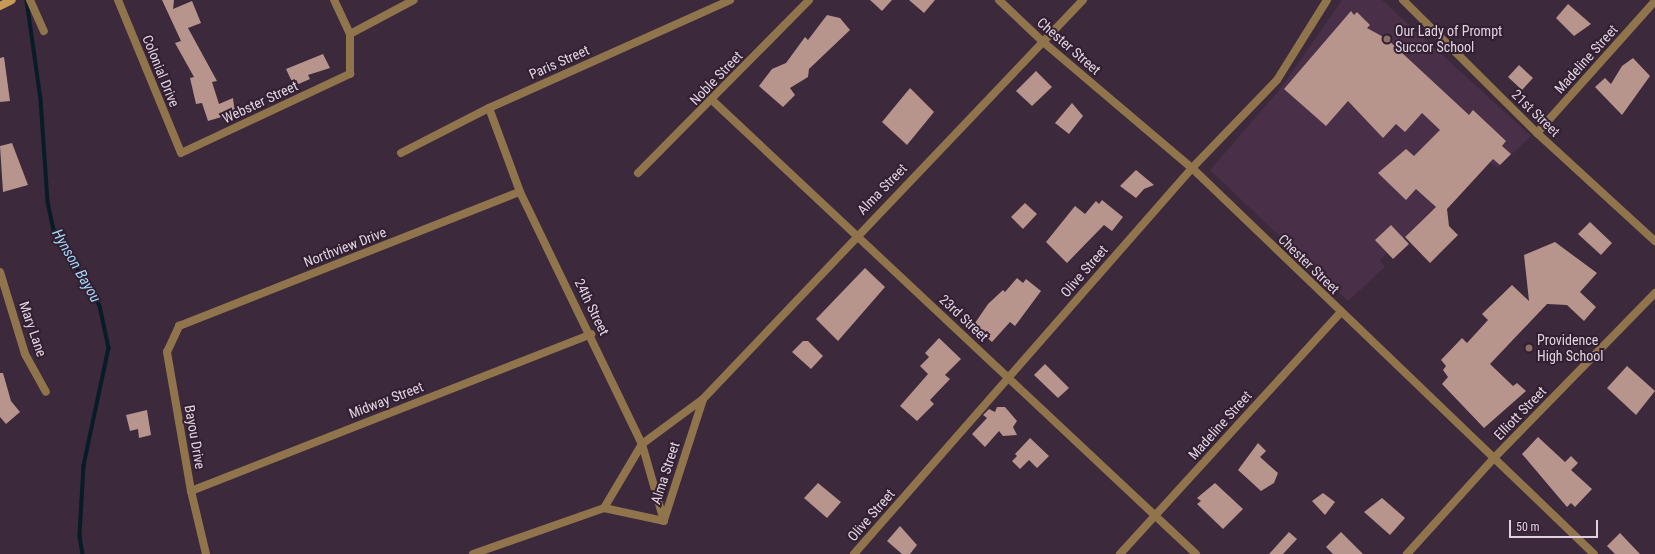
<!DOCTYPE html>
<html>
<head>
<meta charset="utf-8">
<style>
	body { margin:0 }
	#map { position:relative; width:1655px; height:554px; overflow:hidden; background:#3c293c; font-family:"Roboto Condensed",sans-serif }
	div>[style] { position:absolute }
	.built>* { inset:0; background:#493048 }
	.stream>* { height:3.5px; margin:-1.75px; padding:0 1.75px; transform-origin:1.75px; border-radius:1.75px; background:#071c27 }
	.building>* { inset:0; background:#b7948c }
	.minor>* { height:8px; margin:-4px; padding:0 4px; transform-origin:4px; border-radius:4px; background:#90744c }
	.tertiary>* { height:8px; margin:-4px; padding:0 4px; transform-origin:4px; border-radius:4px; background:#90744c }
	.secondary>* { height:8px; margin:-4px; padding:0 4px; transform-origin:4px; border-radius:4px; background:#c69957 }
	.dots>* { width:11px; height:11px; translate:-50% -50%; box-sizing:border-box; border:2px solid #321f32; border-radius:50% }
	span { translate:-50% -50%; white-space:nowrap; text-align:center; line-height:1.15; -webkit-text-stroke:4px #321f32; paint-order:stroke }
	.poi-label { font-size:14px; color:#e0d3df }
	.left { translate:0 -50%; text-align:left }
	.street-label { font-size:14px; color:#e0d3df }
	.water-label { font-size:15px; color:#a0d6f5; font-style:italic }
	.scale { position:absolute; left:1509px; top:520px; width:89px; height:18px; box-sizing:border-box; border:2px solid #e0d3df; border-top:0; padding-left:5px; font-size:12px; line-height:14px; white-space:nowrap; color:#e0d3df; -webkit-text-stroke:3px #321f32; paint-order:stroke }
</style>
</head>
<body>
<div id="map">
	<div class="built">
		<div style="clip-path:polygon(1342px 0,1382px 0,1531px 136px,1497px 168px,1490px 162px,1451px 205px,1447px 202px,1442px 209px,1432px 210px,1380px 260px,1385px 267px,1348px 301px,1210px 170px,1281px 88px)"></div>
	</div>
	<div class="stream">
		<div style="left:27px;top:0;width:100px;rotate:82deg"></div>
		<div style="left:41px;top:99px;width:103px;rotate:86.1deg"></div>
		<div style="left:48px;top:202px;width:29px;rotate:78deg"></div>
		<div style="left:54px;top:230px;width:89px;rotate:58.8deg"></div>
		<div style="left:100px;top:306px;width:43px;rotate:77.9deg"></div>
		<div style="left:109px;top:348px;width:121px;rotate:102deg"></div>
		<div style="left:84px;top:466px;width:70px;rotate:93.3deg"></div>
		<div style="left:80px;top:536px;width:18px;rotate:81deg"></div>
	</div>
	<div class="building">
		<div style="clip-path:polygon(162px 0,174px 0,173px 9px,192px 1px,201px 23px,188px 28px,217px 81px,212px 82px,219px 104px,233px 98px,235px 113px,208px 121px,202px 103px,196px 104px,190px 78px,194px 77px,175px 43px,181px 41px)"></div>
		<div style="clip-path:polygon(870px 0,892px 0,882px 11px)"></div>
		<div style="clip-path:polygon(909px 0,935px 0,924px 13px)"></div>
		<div style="clip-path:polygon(1568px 4px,1591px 24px,1574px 36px,1556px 18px)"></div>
		<div style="clip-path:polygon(1351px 11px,1354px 15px,1357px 12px,1370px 25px,1367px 28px,1387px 39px,1469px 115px,1473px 110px,1506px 141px,1502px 146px,1511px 154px,1500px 165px,1493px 159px,1447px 209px,1449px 226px,1458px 235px,1430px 263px,1405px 237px,1436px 207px,1416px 189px,1406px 200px,1378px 173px,1406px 149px,1414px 156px,1440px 130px,1422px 113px,1405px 132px,1396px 124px,1383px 138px,1348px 101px,1326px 126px,1284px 89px)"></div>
		<div style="clip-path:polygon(827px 15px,840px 18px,850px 30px,809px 69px,808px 77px,790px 88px,795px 95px,783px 107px,759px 86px,772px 69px,786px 63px,805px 37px,808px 40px)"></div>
		<div style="clip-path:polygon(323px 54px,330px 68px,308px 75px,310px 79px,294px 86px,286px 69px)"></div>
		<div style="clip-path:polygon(4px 57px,10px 101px,0 102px,0 58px)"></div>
		<div style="clip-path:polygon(1633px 58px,1650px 76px,1622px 115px,1595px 87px,1605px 78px,1611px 84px,1622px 66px)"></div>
		<div style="clip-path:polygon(1519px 65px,1533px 78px,1522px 90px,1508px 77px)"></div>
		<div style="clip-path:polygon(1036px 71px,1052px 87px,1032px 106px,1016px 91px)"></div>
		<div style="clip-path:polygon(910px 88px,934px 112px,907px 145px,882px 122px)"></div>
		<div style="clip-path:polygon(1072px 103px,1083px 116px,1069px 134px,1055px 123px)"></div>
		<div style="clip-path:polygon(12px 143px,28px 185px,3px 192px,0 146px)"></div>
		<div style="clip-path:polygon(1136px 170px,1154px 185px,1144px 189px,1136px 198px,1120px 186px)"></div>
		<div style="clip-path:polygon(1102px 200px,1123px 217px,1112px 231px,1104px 225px,1067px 263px,1046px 242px,1075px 206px,1085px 214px,1096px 201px,1099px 204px)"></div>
		<div style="clip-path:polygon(1025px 203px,1037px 214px,1023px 229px,1011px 217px)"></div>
		<div style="clip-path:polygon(1590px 222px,1612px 243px,1601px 255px,1578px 234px)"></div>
		<div style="clip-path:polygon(1391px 225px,1409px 244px,1393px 259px,1375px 240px)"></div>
		<div style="clip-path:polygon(1555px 242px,1597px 273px,1580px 292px,1596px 307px,1584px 321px,1567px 305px,1547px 304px,1490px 364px,1513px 386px,1517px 383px,1526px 391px,1484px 428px,1442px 384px,1448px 377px,1443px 370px,1446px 366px,1441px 360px,1462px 338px,1467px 343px,1488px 320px,1482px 314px,1512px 285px,1529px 301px,1524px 255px)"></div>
		<div style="clip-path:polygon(865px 268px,885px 287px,838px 341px,816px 319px)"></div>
		<div style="clip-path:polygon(1017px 278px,1023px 283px,1026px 279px,1041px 291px,1015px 326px,1010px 322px,992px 342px,973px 326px,988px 304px,1003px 290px,1005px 292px)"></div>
		<div style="clip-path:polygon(939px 338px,961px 359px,945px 375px,950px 379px,930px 400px,934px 404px,917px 421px,900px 406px,928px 374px,920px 366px,929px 357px,925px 353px)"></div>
		<div style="clip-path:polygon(803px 341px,808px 341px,823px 356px,811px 369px,792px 352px)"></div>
		<div style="clip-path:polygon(1045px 364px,1069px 388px,1058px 398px,1034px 375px)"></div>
		<div style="clip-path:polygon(1627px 366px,1655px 391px,1636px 415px,1607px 388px)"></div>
		<div style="clip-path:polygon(0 373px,3px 373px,11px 401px,20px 412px,6px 424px,0 417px)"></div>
		<div style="clip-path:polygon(997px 407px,1005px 407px,1017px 421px,1013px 427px,1017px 435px,1003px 436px,999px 431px,985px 447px,972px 434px,987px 418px,983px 415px,989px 409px,995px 412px)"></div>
		<div style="clip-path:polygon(147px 410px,151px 435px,139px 438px,138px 429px,130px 431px,126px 415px)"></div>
		<div style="clip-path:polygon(1538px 437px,1565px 462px,1571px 456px,1578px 463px,1571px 470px,1592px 489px,1575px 507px,1571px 503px,1567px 507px,1561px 500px,1522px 454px)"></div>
		<div style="clip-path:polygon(1030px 438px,1049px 456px,1037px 468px,1029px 460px,1020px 469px,1012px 461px,1017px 456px,1015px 454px)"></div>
		<div style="clip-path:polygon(1258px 443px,1266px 451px,1260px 457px,1278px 473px,1274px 483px,1261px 491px,1238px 470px)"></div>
		<div style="clip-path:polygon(818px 483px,841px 502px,827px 518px,804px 498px)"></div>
		<div style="clip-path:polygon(1215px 483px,1243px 509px,1223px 529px,1197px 504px,1201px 501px,1197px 498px)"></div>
		<div style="clip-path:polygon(1323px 493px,1335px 502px,1325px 515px,1312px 501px)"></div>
		<div style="clip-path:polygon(1382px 498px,1405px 518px,1390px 535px,1364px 512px)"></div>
		<div style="clip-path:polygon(900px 526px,917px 545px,910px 554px,902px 554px,887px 541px)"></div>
		<div style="clip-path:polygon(1289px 532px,1297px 539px,1283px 554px,1269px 554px)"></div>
		<div style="clip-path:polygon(1341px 532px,1363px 554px,1333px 554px,1326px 547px)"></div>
		<div style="clip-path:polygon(1620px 533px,1640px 554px,1615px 554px,1607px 546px)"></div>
	</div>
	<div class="minor">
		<div style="left:30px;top:0;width:34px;rotate:66deg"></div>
		<div style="left:118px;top:0;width:165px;rotate:67.6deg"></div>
		<div style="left:181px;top:153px;width:187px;rotate:-25.1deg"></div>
		<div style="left:350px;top:74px;width:40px;rotate:-90deg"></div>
		<div style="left:350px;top:34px;width:38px;rotate:-115deg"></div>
		<div style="left:1403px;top:0;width:189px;rotate:44.8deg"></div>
		<div style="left:1537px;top:133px;width:160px;rotate:42.5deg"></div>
		<div style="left:350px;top:34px;width:72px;rotate:-28deg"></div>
		<div style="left:713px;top:101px;width:662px;rotate:43.16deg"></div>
		<div style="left:489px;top:108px;width:90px;rotate:69.7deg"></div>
		<div style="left:520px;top:192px;width:280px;rotate:64.2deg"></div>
		<div style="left:642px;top:444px;width:80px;rotate:74.1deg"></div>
		<div style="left:1537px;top:133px;width:177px;rotate:-48.2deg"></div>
		<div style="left:401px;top:153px;width:99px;rotate:-27.1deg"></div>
		<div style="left:489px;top:108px;width:264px;rotate:-24.1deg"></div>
		<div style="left:638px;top:173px;width:243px;rotate:-45.3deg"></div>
		<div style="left:0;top:272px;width:86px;rotate:73deg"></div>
		<div style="left:25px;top:354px;width:43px;rotate:61.1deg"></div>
		<div style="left:191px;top:491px;width:430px;rotate:-21.4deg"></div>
		<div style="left:604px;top:508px;width:74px;rotate:-59.3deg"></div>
		<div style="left:642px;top:444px;width:76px;rotate:-36.4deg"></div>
		<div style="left:703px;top:399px;width:551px;rotate:-46.4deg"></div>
		<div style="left:664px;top:520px;width:127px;rotate:-72.1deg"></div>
		<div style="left:206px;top:554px;width:65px;rotate:-103.4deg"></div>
		<div style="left:191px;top:491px;width:141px;rotate:-99.8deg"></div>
		<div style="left:167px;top:352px;width:29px;rotate:-65deg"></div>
		<div style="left:179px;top:326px;width:366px;rotate:-21.5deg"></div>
		<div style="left:473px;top:554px;width:139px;rotate:-19.3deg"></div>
		<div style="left:604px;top:508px;width:61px;rotate:12.2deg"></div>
		<div style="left:854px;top:554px;width:513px;rotate:-48.79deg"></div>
		<div style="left:1192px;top:168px;width:122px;rotate:-46deg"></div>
		<div style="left:1277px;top:80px;width:94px;rotate:-58deg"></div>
		<div style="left:1120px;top:554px;width:326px;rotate:-47.6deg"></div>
	</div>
	<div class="tertiary">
		<div style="left:999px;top:0;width:59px;rotate:43.6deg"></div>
		<div style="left:1042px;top:41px;width:197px;rotate:40.3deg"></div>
		<div style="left:1192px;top:168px;width:557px;rotate:43.84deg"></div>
		<div style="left:1407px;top:554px;width:128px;rotate:-47.8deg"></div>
		<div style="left:1493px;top:459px;width:232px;rotate:-45.7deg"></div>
	</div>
	<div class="secondary">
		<div style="left:0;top:6px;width:13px;rotate:-27deg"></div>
	</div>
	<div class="dots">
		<div style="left:1387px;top:39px;background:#8d6e63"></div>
		<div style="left:1529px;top:348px;background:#8d6e63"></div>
	</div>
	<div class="poi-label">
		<span class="left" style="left:1395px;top:39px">Our Lady of Prompt<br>Succor School</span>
		<span class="left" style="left:1537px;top:348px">Providence<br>High School</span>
	</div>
	<div class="street-label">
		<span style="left:1069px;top:46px;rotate:41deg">Chester Street</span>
		<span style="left:1586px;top:59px;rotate:-48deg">Madeline Street</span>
		<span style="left:559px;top:62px;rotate:-24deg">Paris Street</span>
		<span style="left:161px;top:71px;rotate:68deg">Colonial Drive</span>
		<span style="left:716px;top:78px;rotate:-46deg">Noble Street</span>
		<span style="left:260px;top:102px;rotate:-25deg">Webster Street</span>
		<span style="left:1536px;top:113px;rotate:44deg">21st Street</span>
		<span style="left:882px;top:189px;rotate:-46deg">Alma Street</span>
		<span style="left:345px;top:247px;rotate:-21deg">Northview Drive</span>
		<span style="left:1309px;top:264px;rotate:44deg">Chester Street</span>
		<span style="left:1084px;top:271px;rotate:-49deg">Olive Street</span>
		<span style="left:592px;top:307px;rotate:64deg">24th Street</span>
		<span style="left:964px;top:318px;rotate:43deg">23rd Street</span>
		<span style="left:33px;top:329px;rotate:71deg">Mary Lane</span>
		<span style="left:386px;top:400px;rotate:-21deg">Midway Street</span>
		<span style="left:1520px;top:413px;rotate:-46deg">Elliott Street</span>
		<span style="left:1220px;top:425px;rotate:-48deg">Madeline Street</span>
		<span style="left:195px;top:437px;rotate:80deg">Bayou Drive</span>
		<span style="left:665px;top:473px;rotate:-72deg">Alma Street</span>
		<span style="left:871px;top:515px;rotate:-49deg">Olive Street</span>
	</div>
	<div class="water-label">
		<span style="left:76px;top:266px;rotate:60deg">Hynson Bayou</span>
	</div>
	<div class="scale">50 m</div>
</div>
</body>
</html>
